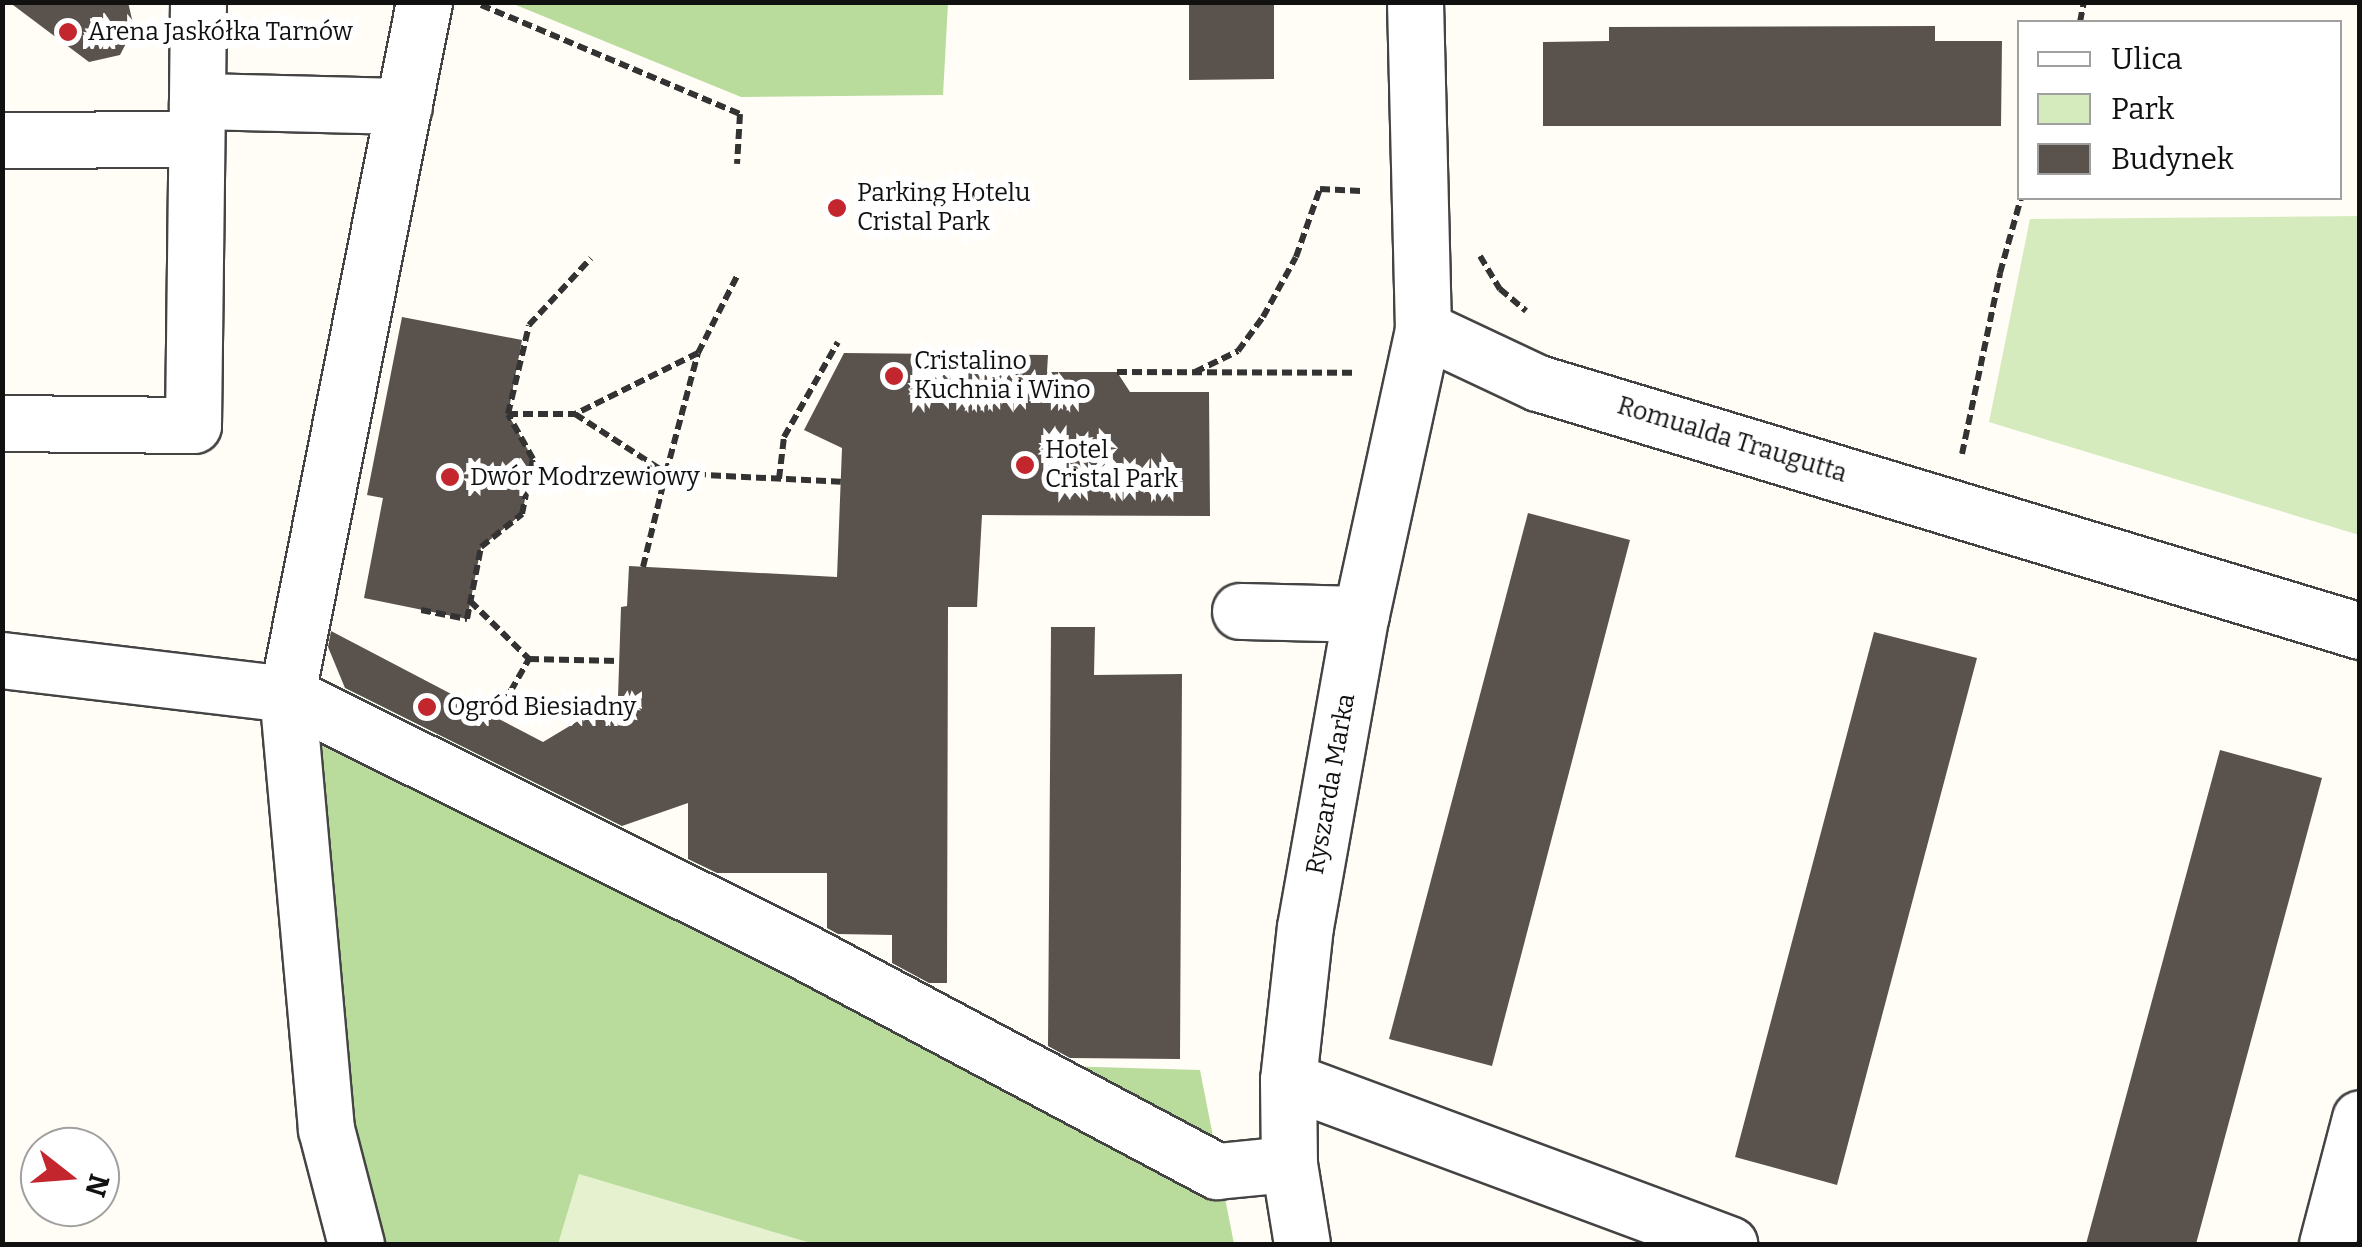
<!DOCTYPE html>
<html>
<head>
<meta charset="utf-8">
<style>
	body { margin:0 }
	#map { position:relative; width:2362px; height:1247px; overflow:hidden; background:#fffdf5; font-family:Bitter,serif }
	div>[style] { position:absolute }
	.green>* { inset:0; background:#d5ebbd }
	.forest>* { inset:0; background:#b9dc9c }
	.pitch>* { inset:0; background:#e6f2cf }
	.building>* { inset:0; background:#5a524d }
	.path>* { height:6px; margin-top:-3px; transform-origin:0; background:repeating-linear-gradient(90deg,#333 0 10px,transparent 0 15px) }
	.roads { filter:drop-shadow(2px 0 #444) drop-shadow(-2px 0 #444) drop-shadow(0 2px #444) drop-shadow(0 -2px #444) }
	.minor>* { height:55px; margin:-27.5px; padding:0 27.5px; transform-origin:27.5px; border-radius:27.5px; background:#fff }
	.dots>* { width:28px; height:28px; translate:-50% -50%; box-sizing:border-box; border:5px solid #fff; border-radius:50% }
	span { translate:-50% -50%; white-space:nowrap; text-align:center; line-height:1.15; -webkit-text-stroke:10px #fff; paint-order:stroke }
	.poi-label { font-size:25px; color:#111 }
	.left { translate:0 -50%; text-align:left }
	.street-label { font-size:25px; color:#111 }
	.frame { position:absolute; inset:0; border:5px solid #111; pointer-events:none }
	.legend { position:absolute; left:2017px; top:20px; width:325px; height:180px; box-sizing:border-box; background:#fff; border:2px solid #a0a0a0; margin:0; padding:12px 18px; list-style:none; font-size:30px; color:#111 }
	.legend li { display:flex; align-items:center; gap:20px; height:50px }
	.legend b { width:50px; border:2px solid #a0a0a0 }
	.north { position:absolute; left:20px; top:1127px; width:100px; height:100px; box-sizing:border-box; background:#fff; border:2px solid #a0a0a0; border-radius:50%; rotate:107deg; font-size:28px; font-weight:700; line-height:40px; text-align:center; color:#111 }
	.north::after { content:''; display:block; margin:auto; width:35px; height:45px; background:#c4262e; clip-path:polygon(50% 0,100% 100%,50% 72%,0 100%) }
</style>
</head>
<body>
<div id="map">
	<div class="green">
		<div style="clip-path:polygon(2359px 216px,2359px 535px,1989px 422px,2030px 219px)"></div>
	</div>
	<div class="forest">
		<div style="clip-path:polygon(511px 3px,948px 3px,943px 95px,741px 97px)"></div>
		<div style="clip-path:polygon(326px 730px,959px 1063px,1200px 1070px,1234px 1244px,367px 1244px,307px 750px)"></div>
	</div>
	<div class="pitch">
		<div style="clip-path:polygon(579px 1174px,814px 1244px,558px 1244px)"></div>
	</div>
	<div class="building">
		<div style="clip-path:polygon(9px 2px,128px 2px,134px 28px,120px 55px,89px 62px)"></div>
		<div style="clip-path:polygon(1189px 2px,1274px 2px,1274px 79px,1189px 80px)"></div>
		<div style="clip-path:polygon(1935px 26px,1935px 41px,2002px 41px,2001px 126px,1543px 126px,1543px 42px,1609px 41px,1609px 27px)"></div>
		<div style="clip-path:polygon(402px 317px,522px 340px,508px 414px,533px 459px,522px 514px,481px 547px,467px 619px,364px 598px,383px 498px,367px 495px)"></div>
		<div style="clip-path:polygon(844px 353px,1048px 355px,1047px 372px,1117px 372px,1130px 392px,1209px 392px,1210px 516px,982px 515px,977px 607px,948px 607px,947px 983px,929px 983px,892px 963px,892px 935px,838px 934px,827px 928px,827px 873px,717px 873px,688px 859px,688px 803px,622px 826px,345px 688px,328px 647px,331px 631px,543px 742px,618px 697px,621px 607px,627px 606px,629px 566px,837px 577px,842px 448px,804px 430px)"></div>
		<div style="clip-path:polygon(1528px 513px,1630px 540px,1492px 1066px,1389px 1039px)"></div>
		<div style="clip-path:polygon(1051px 627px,1095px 627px,1094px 675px,1182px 674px,1180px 1059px,1070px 1058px,1048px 1046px)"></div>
		<div style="clip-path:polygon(1874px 632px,1977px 658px,1837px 1185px,1735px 1157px)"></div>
		<div style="clip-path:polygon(2220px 750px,2322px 778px,2196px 1244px,2086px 1244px)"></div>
	</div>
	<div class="path">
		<div style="left:481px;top:5px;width:281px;rotate:22.8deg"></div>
		<div style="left:740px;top:114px;width:50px;rotate:93.4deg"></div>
		<div style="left:2080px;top:22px;width:20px;rotate:-79deg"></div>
		<div style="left:1480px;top:256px;width:39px;rotate:59deg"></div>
		<div style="left:1500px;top:289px;width:34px;rotate:40deg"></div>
		<div style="left:698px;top:353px;width:137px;rotate:153.6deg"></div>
		<div style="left:575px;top:414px;width:108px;rotate:33deg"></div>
		<div style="left:666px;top:473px;width:124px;rotate:-75.1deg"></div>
		<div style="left:698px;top:353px;width:86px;rotate:-63.1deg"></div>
		<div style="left:1117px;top:372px;width:239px;rotate:0.2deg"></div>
		<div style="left:1195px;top:372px;width:48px;rotate:-26deg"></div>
		<div style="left:1238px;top:351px;width:42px;rotate:-53.7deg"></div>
		<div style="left:1263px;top:317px;width:68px;rotate:-61.2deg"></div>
		<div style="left:1296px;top:257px;width:72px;rotate:-70.6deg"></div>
		<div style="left:1320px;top:189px;width:41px;rotate:2.8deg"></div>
		<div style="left:508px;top:414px;width:67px"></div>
		<div style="left:1962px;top:454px;width:185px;rotate:-78.1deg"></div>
		<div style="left:2000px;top:273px;width:78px;rotate:-74.4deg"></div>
		<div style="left:779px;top:479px;width:42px;rotate:-83.2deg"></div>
		<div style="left:784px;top:437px;width:109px;rotate:-60.4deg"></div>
		<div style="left:643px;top:567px;width:97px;rotate:-76.3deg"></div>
		<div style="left:666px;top:473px;width:175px;rotate:2.9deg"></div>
		<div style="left:470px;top:601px;width:83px;rotate:44.5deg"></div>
		<div style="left:529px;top:659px;width:90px;rotate:1.3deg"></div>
		<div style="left:421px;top:610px;width:47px;rotate:11.1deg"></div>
		<div style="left:467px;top:619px;width:73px;rotate:-79deg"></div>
		<div style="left:481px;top:547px;width:53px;rotate:-38.8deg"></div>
		<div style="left:522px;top:514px;width:56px;rotate:-78.7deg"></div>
		<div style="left:533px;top:459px;width:51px;rotate:-119.1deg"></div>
		<div style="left:508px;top:414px;width:91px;rotate:-76.7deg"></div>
		<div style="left:529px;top:325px;width:91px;rotate:-47.2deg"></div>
		<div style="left:496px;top:717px;width:67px;rotate:-60.4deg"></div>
	</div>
	<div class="roads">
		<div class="minor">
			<div style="left:198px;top:2px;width:99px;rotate:90.6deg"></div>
			<div style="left:197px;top:101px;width:207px;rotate:1.4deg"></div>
			<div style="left:2px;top:140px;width:194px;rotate:-0.3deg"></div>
			<div style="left:1423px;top:329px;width:127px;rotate:25.2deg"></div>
			<div style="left:1538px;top:383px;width:859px;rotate:16.79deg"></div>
			<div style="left:2px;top:423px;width:191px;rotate:0.6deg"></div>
			<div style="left:193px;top:425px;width:324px;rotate:-89.3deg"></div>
			<div style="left:1240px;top:611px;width:121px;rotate:1.4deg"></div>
			<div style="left:2px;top:660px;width:287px;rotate:6.8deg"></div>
			<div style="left:287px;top:694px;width:574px;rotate:26.48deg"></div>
			<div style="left:801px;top:950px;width:471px;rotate:28deg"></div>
			<div style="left:1217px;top:1171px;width:72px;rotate:-5.6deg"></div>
			<div style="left:1288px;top:1080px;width:471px;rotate:20.4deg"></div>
			<div style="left:356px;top:1244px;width:119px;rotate:-104.6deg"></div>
			<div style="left:326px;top:1129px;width:437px;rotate:-95.1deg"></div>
			<div style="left:287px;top:694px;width:705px;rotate:-78.8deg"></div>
			<div style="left:1302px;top:1244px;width:81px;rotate:-99.2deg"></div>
			<div style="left:1289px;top:1164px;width:84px;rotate:-90.7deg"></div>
			<div style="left:1288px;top:1080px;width:154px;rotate:-83.7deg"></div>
			<div style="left:1305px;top:927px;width:318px;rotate:-79.9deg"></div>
			<div style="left:1361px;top:614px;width:292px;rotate:-77.7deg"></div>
			<div style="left:1423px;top:329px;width:327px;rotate:-91.4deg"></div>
			<div style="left:2327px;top:1244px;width:130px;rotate:-75.3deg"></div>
		</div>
	</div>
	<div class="dots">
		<div style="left:68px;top:32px;background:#c4262e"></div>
		<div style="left:837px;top:208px;background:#c4262e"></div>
		<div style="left:894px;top:376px;background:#c4262e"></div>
		<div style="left:1025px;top:465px;background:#c4262e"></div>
		<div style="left:450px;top:477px;background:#c4262e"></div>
		<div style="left:427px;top:707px;background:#c4262e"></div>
	</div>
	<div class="poi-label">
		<span class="left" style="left:88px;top:32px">Arena Jaskółka Tarnów</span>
		<span class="left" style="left:857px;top:208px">Parking Hotelu<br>Cristal Park</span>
		<span class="left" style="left:914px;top:376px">Cristalino<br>Kuchnia i Wino</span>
		<span class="left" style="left:1045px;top:465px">Hotel<br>Cristal Park</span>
		<span class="left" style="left:470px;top:477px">Dwór Modrzewiowy</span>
		<span class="left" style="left:447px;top:707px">Ogród Biesiadny</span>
	</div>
	<div class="street-label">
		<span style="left:1732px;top:440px;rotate:17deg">Romualda Traugutta</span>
		<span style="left:1331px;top:784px;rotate:-80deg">Ryszarda Marka</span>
	</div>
	<div class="frame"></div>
	<ul class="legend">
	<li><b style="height:12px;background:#fff"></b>Ulica</li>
	<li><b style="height:28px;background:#d5ebbd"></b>Park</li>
	<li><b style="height:28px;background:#5a524d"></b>Budynek</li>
	</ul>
	<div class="north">N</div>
</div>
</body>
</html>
